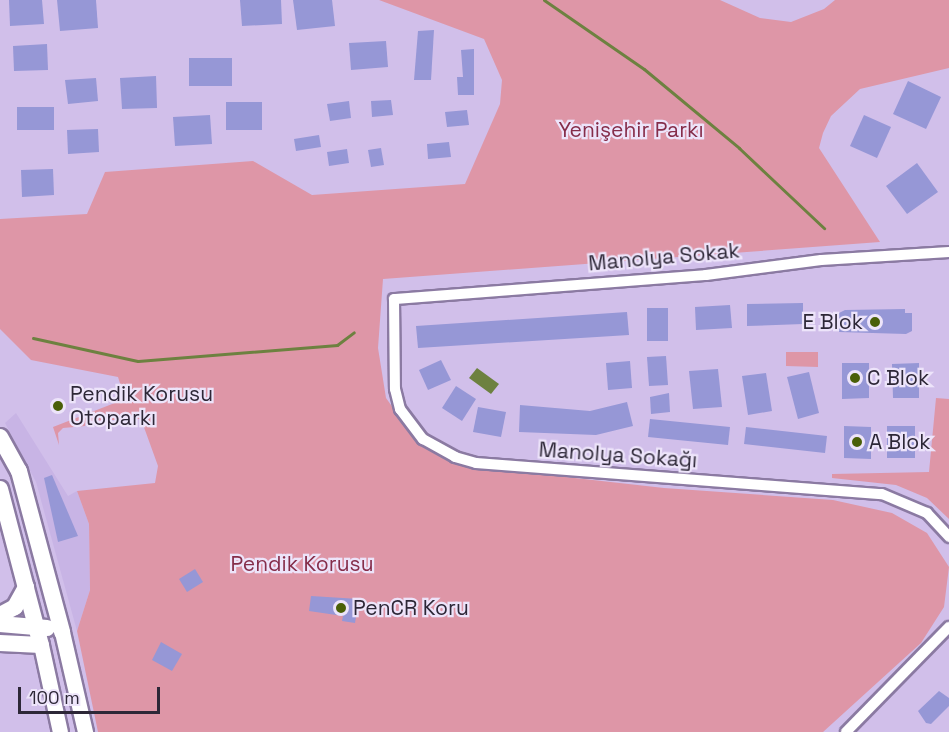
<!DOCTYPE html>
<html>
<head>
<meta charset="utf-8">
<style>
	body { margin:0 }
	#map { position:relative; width:949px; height:732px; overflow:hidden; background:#d1bfea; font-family:"Space Grotesk",sans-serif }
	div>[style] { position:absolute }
	.built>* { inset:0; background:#c8b4e5 }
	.green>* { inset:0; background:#de96a7 }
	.water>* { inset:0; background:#6d8140 }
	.stream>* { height:3px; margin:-1.5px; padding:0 1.5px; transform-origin:1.5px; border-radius:1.5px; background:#6d8140 }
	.building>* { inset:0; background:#9697d6 }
	.roads { filter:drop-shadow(2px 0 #8b7aa2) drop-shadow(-2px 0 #8b7aa2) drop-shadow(0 2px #8b7aa2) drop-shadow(0 -2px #8b7aa2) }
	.street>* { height:10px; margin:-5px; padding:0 5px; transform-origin:5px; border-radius:5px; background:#fff }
	.secondary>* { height:15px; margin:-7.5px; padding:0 7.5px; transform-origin:7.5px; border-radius:7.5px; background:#fff }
	.primary>* { height:16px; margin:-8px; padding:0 8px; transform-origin:8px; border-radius:8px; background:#fff }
	.dots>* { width:16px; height:16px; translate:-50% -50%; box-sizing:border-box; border:3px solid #ede4fa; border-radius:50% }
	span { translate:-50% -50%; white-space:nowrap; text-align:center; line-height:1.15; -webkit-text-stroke:4.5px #ede4fa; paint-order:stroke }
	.park-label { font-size:21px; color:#852d4a }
	.street-label { font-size:21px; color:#2d2737 }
	.poi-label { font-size:21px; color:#2d2737 }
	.right { translate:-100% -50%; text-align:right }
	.left { translate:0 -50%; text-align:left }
	.scale { position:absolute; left:18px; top:687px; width:142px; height:27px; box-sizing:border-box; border:3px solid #2d2737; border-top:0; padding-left:8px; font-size:18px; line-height:21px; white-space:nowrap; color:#2d2737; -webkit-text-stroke:4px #ede4fa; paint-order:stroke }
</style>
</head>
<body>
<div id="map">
	<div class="built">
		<div style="clip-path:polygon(16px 413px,68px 496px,77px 491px,89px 524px,90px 590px,77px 631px,36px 482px,5px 423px)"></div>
	</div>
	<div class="green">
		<div style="clip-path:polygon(379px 0,720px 0,760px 18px,791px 22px,824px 9px,835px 0,949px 0,949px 68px,860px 89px,831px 116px,823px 133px,819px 148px,880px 242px,383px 279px,378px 348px,386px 398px,419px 444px,459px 465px,664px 488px,833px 500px,892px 513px,927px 533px,949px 567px,944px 607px,921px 643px,823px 732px,98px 732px,77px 631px,90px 590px,89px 524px,77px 491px,155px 483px,158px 466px,141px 419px,86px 421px,85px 426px,63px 428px,58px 433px,59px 445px,53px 427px,125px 399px,118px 377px,31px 360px,0 329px,0 219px,87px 214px,105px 172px,253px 161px,312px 195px,465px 184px,500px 104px,502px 80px,484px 39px)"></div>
		<div style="clip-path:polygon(786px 352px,818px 352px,818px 367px,786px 366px)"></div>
		<div style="clip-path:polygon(936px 398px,949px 399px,949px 519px,927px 498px,896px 485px,832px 478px,832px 474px,929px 472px)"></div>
	</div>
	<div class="water">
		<div style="clip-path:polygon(477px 368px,499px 384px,491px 394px,469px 378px)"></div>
	</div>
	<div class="stream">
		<div style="left:544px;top:0;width:121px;rotate:34.6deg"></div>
		<div style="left:644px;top:69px;width:124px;rotate:39.7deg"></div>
		<div style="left:739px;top:148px;width:117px;rotate:43.3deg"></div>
		<div style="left:33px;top:338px;width:107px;rotate:12.4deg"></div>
		<div style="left:138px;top:361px;width:200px;rotate:-4.6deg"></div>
		<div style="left:337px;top:345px;width:21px;rotate:-37deg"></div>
	</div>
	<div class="building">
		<div style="clip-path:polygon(9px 0,42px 0,44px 24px,10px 26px)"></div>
		<div style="clip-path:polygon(57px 0,96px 0,98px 28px,60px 31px)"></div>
		<div style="clip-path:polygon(240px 0,281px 0,282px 24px,242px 26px)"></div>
		<div style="clip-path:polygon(293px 0,332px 0,335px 26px,297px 30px)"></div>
		<div style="clip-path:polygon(434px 30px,431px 80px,414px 80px,418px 31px)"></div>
		<div style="clip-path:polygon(386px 41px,388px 67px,351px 70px,349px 43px)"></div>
		<div style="clip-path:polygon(47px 44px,48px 70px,14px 71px,13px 46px)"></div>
		<div style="clip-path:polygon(474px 49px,474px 95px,458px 95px,457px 77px,463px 77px,461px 50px)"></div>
		<div style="clip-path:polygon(189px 58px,232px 58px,232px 86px,189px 86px)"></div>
		<div style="clip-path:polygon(156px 76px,157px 108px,122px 109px,120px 78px)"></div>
		<div style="clip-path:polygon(96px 78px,98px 101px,68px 104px,65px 80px)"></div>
		<div style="clip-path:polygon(908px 81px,941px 97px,926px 129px,893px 114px)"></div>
		<div style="clip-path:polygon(391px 100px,393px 115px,372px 117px,371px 101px)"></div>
		<div style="clip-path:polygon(349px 101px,351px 118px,330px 121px,327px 104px)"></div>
		<div style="clip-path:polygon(226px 102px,262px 102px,262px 130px,226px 130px)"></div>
		<div style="clip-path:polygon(17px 107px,54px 107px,54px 130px,17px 130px)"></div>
		<div style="clip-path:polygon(467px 110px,469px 125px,447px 127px,445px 112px)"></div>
		<div style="clip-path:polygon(210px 115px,212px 144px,175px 146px,173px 117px)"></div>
		<div style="clip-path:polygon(864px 115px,891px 127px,877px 158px,850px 146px)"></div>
		<div style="clip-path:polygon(98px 129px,99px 152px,68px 154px,67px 130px)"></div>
		<div style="clip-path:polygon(319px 135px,321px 147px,296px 151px,294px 139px)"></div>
		<div style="clip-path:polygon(449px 142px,451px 157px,428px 159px,427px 144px)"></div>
		<div style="clip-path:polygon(381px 148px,384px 165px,371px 167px,368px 150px)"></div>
		<div style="clip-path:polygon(347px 149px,349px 163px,329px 166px,327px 152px)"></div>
		<div style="clip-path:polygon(917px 163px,938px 192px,907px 214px,886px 186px)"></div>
		<div style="clip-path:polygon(53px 169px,54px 195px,22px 197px,21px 170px)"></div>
		<div style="clip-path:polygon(803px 303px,803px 324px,747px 326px,747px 304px)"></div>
		<div style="clip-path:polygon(730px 305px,732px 328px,696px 330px,695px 307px)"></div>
		<div style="clip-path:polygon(647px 308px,668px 308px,668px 341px,647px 341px)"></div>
		<div style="clip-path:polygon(905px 309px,905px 313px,912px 313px,912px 331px,906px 334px,839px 332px,839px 313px,845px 310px)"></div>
		<div style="clip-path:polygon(627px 312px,629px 335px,418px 348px,416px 326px)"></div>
		<div style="clip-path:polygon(666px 356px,668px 385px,649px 386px,647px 357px)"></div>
		<div style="clip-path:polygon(441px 360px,451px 380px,428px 390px,419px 370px)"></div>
		<div style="clip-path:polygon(630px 361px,632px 388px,608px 390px,606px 363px)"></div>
		<div style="clip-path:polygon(842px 363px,869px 363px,869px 398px,842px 399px)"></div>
		<div style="clip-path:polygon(919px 363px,919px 398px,893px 398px,892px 364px)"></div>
		<div style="clip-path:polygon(718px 369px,722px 407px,693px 409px,689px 371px)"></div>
		<div style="clip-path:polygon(809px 372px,819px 413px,798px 419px,787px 377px)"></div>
		<div style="clip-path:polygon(766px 373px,772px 411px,748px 415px,742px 376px)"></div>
		<div style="clip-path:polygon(456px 386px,476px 399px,462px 421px,442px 408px)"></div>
		<div style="clip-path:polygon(669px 393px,670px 412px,651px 414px,650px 397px)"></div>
		<div style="clip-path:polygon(627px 402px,633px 426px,596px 435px,519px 432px,520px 405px,590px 411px)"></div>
		<div style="clip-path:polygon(478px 407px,506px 412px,501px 437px,473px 432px)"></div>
		<div style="clip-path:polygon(650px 419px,730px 427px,728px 445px,648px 437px)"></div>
		<div style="clip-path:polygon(844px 426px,871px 427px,871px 459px,844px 458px)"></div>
		<div style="clip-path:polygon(887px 426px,915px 426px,915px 458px,887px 458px)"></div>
		<div style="clip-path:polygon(746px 427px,827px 436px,825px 453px,744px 444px)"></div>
		<div style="clip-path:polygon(52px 475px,78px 536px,58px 542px,44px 478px)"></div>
		<div style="clip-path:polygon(195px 569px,203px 582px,187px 592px,179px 579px)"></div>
		<div style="clip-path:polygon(311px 596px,359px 599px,355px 623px,342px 621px,343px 616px,309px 611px)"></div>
		<div style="clip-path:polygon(161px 642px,182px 654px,172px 671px,152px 660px)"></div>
		<div style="clip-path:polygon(939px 691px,949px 698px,949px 706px,931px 724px,926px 723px,918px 711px)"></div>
	</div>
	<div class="roads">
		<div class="street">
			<div style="left:949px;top:252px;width:128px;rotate:176.4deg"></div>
			<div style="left:821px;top:260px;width:116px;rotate:172.6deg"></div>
			<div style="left:706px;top:275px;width:313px;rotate:175.6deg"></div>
			<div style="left:394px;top:299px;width:90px;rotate:89.4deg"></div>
			<div style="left:395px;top:389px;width:21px;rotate:76deg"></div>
			<div style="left:400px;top:409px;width:38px;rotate:53deg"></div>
			<div style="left:423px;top:439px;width:37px;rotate:29deg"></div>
			<div style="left:455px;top:457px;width:22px;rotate:16deg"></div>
			<div style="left:476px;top:463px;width:407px;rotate:4.4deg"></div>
			<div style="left:882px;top:494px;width:49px;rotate:22.9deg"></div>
			<div style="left:927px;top:513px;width:33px;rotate:47deg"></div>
			<div style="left:846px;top:732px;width:147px;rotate:-45.6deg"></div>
		</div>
		<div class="secondary">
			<div style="left:62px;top:632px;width:103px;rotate:77deg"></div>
			<div style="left:41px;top:645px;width:89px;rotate:77.7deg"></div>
		</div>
		<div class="primary">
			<div style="left:0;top:437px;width:39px;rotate:61deg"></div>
			<div style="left:19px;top:471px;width:167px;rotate:75deg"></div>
			<div style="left:0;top:489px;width:161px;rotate:75.3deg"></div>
			<div style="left:0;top:615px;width:17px;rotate:-28deg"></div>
			<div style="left:15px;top:607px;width:23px;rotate:-61deg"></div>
			<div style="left:0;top:624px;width:47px;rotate:4.9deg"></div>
			<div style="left:0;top:643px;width:41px;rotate:2.8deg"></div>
		</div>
	</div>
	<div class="dots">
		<div style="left:875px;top:322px;background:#4a5f08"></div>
		<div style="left:855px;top:378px;background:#4a5f08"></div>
		<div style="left:58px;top:406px;background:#4a5f08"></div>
		<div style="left:857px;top:442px;background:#4a5f08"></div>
		<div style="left:341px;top:608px;background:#4a5f08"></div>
	</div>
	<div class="park-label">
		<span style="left:631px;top:130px">Yenişehir Parkı</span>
		<span style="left:302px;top:564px">Pendik Korusu</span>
	</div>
	<div class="street-label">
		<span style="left:664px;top:257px;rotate:-5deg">Manolya Sokak</span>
		<span style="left:618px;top:455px;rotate:4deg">Manolya Sokağı</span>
	</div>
	<div class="poi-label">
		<span class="right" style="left:863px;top:322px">E Blok</span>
		<span class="left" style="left:867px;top:378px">C Blok</span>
		<span class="left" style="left:70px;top:406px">Pendik Korusu<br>Otoparkı</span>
		<span class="left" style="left:869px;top:442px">A Blok</span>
		<span class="left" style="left:353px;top:608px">PenCR Koru</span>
	</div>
	<div class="scale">100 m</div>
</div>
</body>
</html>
